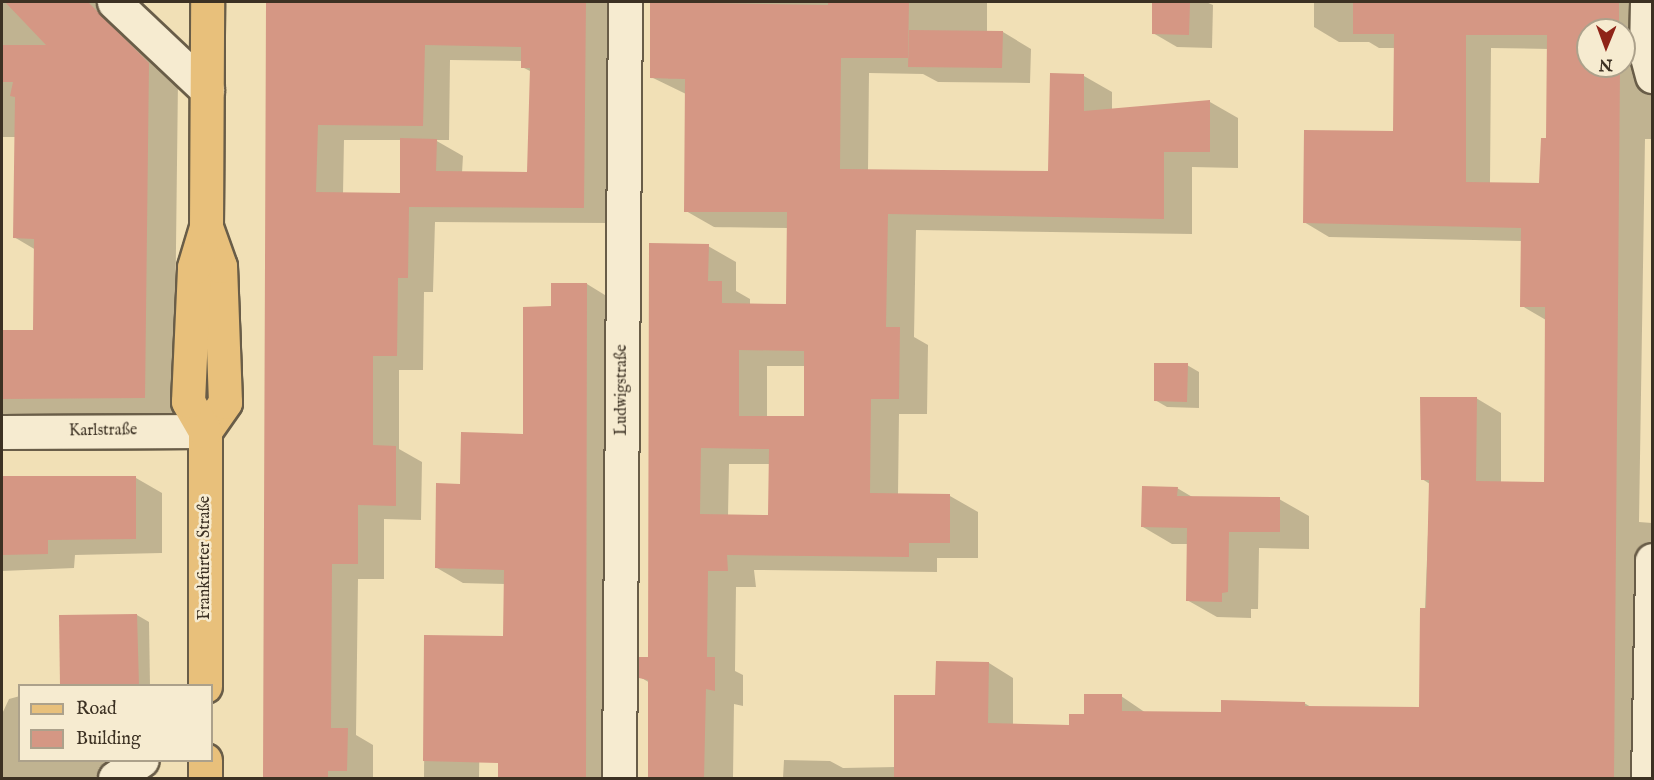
<!DOCTYPE html>
<html>
<head>
<meta charset="utf-8">
<style>
	body { margin:0 }
	#map { position:relative; width:1654px; height:780px; overflow:hidden; background:#f1e0b6; font-family:"IM FELL English",serif }
	div>[style] { position:absolute }
	.shadow>* { inset:0; background:#0003 }
	.building>* { inset:0; background:#d59784 }
	.roads { filter:drop-shadow(2px 0 #695d48) drop-shadow(-2px 0 #695d48) drop-shadow(0 2px #695d48) drop-shadow(0 -2px #695d48) }
	.minor>* { height:33px; margin:-16.5px; padding:0 16.5px; transform-origin:16.5px; border-radius:16.5px; background:#f6ebd0 }
	.major>* { height:33px; margin:-16.5px; padding:0 16.5px; transform-origin:16.5px; border-radius:16.5px; background:#e8c07b }
	span { translate:-50% -50%; white-space:nowrap; text-align:center; line-height:1.15; -webkit-text-stroke:5px #f6ebd0; paint-order:stroke }
	.street-label { font-size:16px; color:#3c3123 }
	.frame { position:absolute; inset:0; border:3px solid #3c3123; pointer-events:none }
	.legend { position:absolute; left:18px; top:684px; width:195px; height:78px; box-sizing:border-box; background:#f6ebd0; border:2px solid #aca18b; margin:0; padding:8px 10px; list-style:none; font-size:18px; color:#3c3123 }
	.legend li { display:flex; align-items:center; gap:12px; height:30px }
	.legend b { width:30px; border:2px solid #aca18b }
	.north { position:absolute; left:1576px; top:18px; width:60px; height:60px; box-sizing:border-box; background:#f6ebd0; border:2px solid #aca18b; border-radius:50%; rotate:181deg; font-size:16px; font-weight:700; line-height:24px; text-align:center; color:#3c3123 }
	.north::after { content:''; display:block; margin:auto; width:21px; height:27px; background:#8f2418; clip-path:polygon(50% 0,100% 100%,50% 72%,0 100%) }
</style>
</head>
<body>
<div id="map">
	<div class="shadow">
		<div style="clip-path:polygon(2px 2px,99px 2px,178px 81px,174px 414px,2px 415px,2px 332px,34px 332px,36px 250px,14px 237px,16px 137px,2px 137px)"></div>
		<div style="clip-path:polygon(evenodd,267px 2px,612px 2px,610px 223px,435px 222px,433px 292px,424px 292px,423px 370px,399px 370px,399px 449px,422px 462px,421px 520px,384px 519px,384px 579px,358px 579px,356px 735px,373px 745px,373px 778px,265px 778px,267px 2px,450px 60px,522px 61px,522px 67px,532px 72px,529px 174px,462px 173px,463px 156px,435px 140px,449px 140px,450px 60px,267px 2px,344px 140px,402px 140px,401px 195px,343px 194px,344px 140px)"></div>
		<div style="clip-path:polygon(evenodd,652px 2px,987px 2px,987px 32px,1003px 32px,1031px 49px,1030px 83px,938px 82px,923px 74px,869px 73px,868px 171px,1050px 173px,1084px 76px,1112px 92px,1112px 110px,1210px 102px,1238px 118px,1238px 168px,1192px 167px,1192px 234px,916px 230px,914px 337px,928px 345px,927px 414px,899px 414px,898px 495px,950px 496px,978px 512px,978px 558px,937px 558px,937px 572px,754px 570px,756px 587px,736px 587px,735px 671px,743px 675px,743px 706px,734px 704px,733px 778px,649px 778px,650px 683px,640px 677px,650px 658px,708px 246px,736px 262px,736px 291px,750px 299px,750px 305px,787px 305px,789px 228px,714px 227px,686px 211px,686px 94px,651px 77px,652px 2px,767px 366px,806px 366px,805px 418px,767px 418px,767px 366px,652px 2px,729px 464px,770px 464px,770px 516px,728px 516px,729px 464px)"></div>
		<div style="clip-path:polygon(1154px 2px,1206px 2px,1213px 5px,1212px 48px,1177px 47px,1153px 33px)"></div>
		<div style="clip-path:polygon(evenodd,1314px 2px,1645px 2px,1652px 75px,1652px 139px,1645px 139px,1639px 522px,1652px 523px,1652px 664px,1638px 778px,783px 778px,784px 760px,830px 761px,843px 768px,895px 767px,937px 697px,989px 663px,1013px 678px,1013px 725px,1071px 726px,1121px 696px,1146px 713px,1223px 714px,1304px 703px,1313px 708px,1421px 709px,1430px 484px,1422px 479px,1476px 398px,1501px 413px,1501px 483px,1545px 484px,1546px 320px,1522px 306px,1522px 241px,1329px 237px,1304px 222px,1395px 132px,1395px 48px,1379px 48px,1369px 42px,1339px 42px,1314px 27px,1314px 2px,1588px 30px,1624px 30px,1624px 66px,1588px 66px,1588px 30px,1314px 2px,1491px 48px,1549px 49px,1548px 140px,1541px 185px,1490px 184px,1491px 48px)"></div>
		<div style="clip-path:polygon(587px 284px,613px 300px,612px 778px,517px 778px,505px 644px,505px 584px,463px 583px,437px 568px,462px 485px,524px 435px,552px 308px)"></div>
		<div style="clip-path:polygon(1187px 365px,1199px 372px,1199px 408px,1167px 407px,1155px 400px)"></div>
		<div style="clip-path:polygon(2px 478px,136px 478px,162px 493px,162px 553px,75px 555px,74px 568px,2px 571px)"></div>
		<div style="clip-path:polygon(1177px 488px,1194px 498px,1279px 499px,1309px 516px,1309px 549px,1259px 548px,1258px 609px,1251px 609px,1251px 618px,1217px 617px,1187px 600px,1188px 544px,1172px 544px,1143px 527px)"></div>
		<div style="clip-path:polygon(137px 615px,149px 622px,150px 686px,62px 686px,61px 617px)"></div>
		<div style="clip-path:polygon(425px 637px,481px 648px,479px 778px,424px 778px)"></div>
		<div style="clip-path:polygon(20px 696px,20px 760px,131px 760px,112px 778px,2px 778px,2px 714px,9px 699px)"></div>
	</div>
	<div class="building">
		<div style="clip-path:polygon(5px 2px,88px 2px,149px 63px,145px 398px,2px 399px,2px 330px,33px 330px,34px 239px,13px 238px,15px 97px,10px 96px,13px 82px,2px 82px,2px 45px,46px 45px)"></div>
		<div style="clip-path:polygon(evenodd,266px 2px,586px 2px,584px 208px,409px 207px,408px 278px,398px 278px,397px 356px,373px 356px,373px 445px,396px 446px,396px 506px,358px 505px,358px 564px,332px 564px,331px 728px,348px 728px,347px 771px,328px 771px,328px 778px,263px 778px,266px 2px,425px 45px,521px 47px,521px 68px,530px 68px,527px 172px,436px 171px,437px 139px,400px 138px,400px 193px,316px 192px,318px 125px,423px 126px,425px 45px)"></div>
		<div style="clip-path:polygon(evenodd,650px 2px,828px 5px,828px 2px,909px 2px,908px 58px,841px 58px,840px 169px,1048px 171px,1050px 73px,1084px 74px,1084px 111px,1210px 100px,1210px 152px,1164px 152px,1164px 219px,888px 214px,886px 327px,900px 327px,899px 399px,871px 399px,870px 493px,950px 494px,950px 543px,909px 543px,909px 557px,727px 555px,728px 571px,708px 571px,707px 657px,715px 657px,715px 691px,706px 689px,704px 778px,648px 778px,648px 680px,639px 678px,639px 657px,648px 657px,649px 243px,709px 244px,708px 281px,722px 281px,722px 303px,786px 304px,787px 212px,684px 212px,685px 79px,650px 78px,650px 2px,739px 350px,804px 351px,804px 416px,739px 416px,739px 350px,650px 2px,701px 448px,769px 449px,768px 515px,700px 514px,701px 448px)"></div>
		<div style="clip-path:polygon(1152px 2px,1190px 2px,1189px 35px,1152px 34px)"></div>
		<div style="clip-path:polygon(evenodd,1353px 2px,1619px 2px,1619px 30px,1588px 30px,1588px 66px,1620px 66px,1614px 778px,894px 778px,894px 695px,935px 695px,936px 661px,989px 662px,988px 723px,1069px 725px,1069px 714px,1084px 714px,1084px 694px,1122px 694px,1122px 711px,1221px 712px,1221px 700px,1305px 702px,1305px 706px,1419px 707px,1420px 608px,1426px 608px,1429px 480px,1421px 480px,1420px 397px,1477px 397px,1476px 481px,1544px 482px,1545px 307px,1520px 307px,1521px 228px,1303px 223px,1304px 130px,1393px 131px,1394px 34px,1353px 34px,1353px 2px,1466px 35px,1547px 35px,1546px 138px,1541px 138px,1539px 183px,1466px 182px,1466px 35px)"></div>
		<div style="clip-path:polygon(909px 30px,1003px 31px,1002px 68px,908px 67px)"></div>
		<div style="clip-path:polygon(551px 283px,587px 283px,586px 778px,498px 778px,498px 763px,423px 761px,424px 635px,503px 636px,504px 570px,435px 568px,436px 483px,460px 484px,461px 432px,523px 434px,523px 307px,551px 306px)"></div>
		<div style="clip-path:polygon(1154px 363px,1188px 363px,1187px 402px,1154px 401px)"></div>
		<div style="clip-path:polygon(2px 476px,136px 476px,136px 539px,48px 540px,48px 554px,2px 555px)"></div>
		<div style="clip-path:polygon(1142px 486px,1178px 487px,1177px 496px,1280px 497px,1280px 532px,1229px 532px,1228px 592px,1222px 593px,1222px 602px,1186px 601px,1187px 528px,1141px 527px)"></div>
		<div style="clip-path:polygon(137px 614px,139px 686px,60px 686px,59px 615px)"></div>
	</div>
	<div class="roads">
		<div class="minor">
			<div style="left:114px;top:2px;width:128px;rotate:43.4deg"></div>
			<div style="left:1647px;top:2px;width:51px;rotate:91.1deg"></div>
			<div style="left:1646px;top:53px;width:24px;rotate:75deg"></div>
			<div style="left:2px;top:432px;width:203px;rotate:-0.3deg"></div>
			<div style="left:115px;top:778px;width:32px;rotate:-34deg"></div>
			<div style="left:619px;top:778px;width:776px;rotate:-89.56deg"></div>
			<div style="left:1648px;top:778px;width:218px;rotate:-88.9deg"></div>
		</div>
		<div class="major">
			<div style="left:205px;top:431px;width:35px;rotate:-55deg"></div>
			<div style="left:225px;top:402px;width:136px;rotate:-92.1deg"></div>
			<div style="left:220px;top:266px;width:41px;rotate:-109.7deg"></div>
			<div style="left:205px;top:686px;width:255px;rotate:-90deg"></div>
			<div style="left:205px;top:431px;width:34px;rotate:-120deg"></div>
			<div style="left:188px;top:401px;width:134px;rotate:-87.4deg"></div>
			<div style="left:194px;top:267px;width:42px;rotate:-73.3deg"></div>
			<div style="left:206px;top:227px;width:225px;rotate:-89.7deg"></div>
			<div style="left:205px;top:760px;width:18px;rotate:90deg"></div>
		</div>
	</div>
	<div class="street-label">
		<span style="left:622px;top:390px;rotate:-90deg">Ludwigstraße</span>
		<span style="left:103px;top:431px;rotate:-1deg">Karlstraße</span>
		<span style="left:205px;top:558px;rotate:-90deg">Frankfurter Straße</span>
	</div>
	<div class="frame"></div>
	<ul class="legend">
	<li><b style="height:8px;background:#e8c07b"></b>Road</li>
	<li><b style="height:16px;background:#d59784"></b>Building</li>
	</ul>
	<div class="north">N</div>
</div>
</body>
</html>
